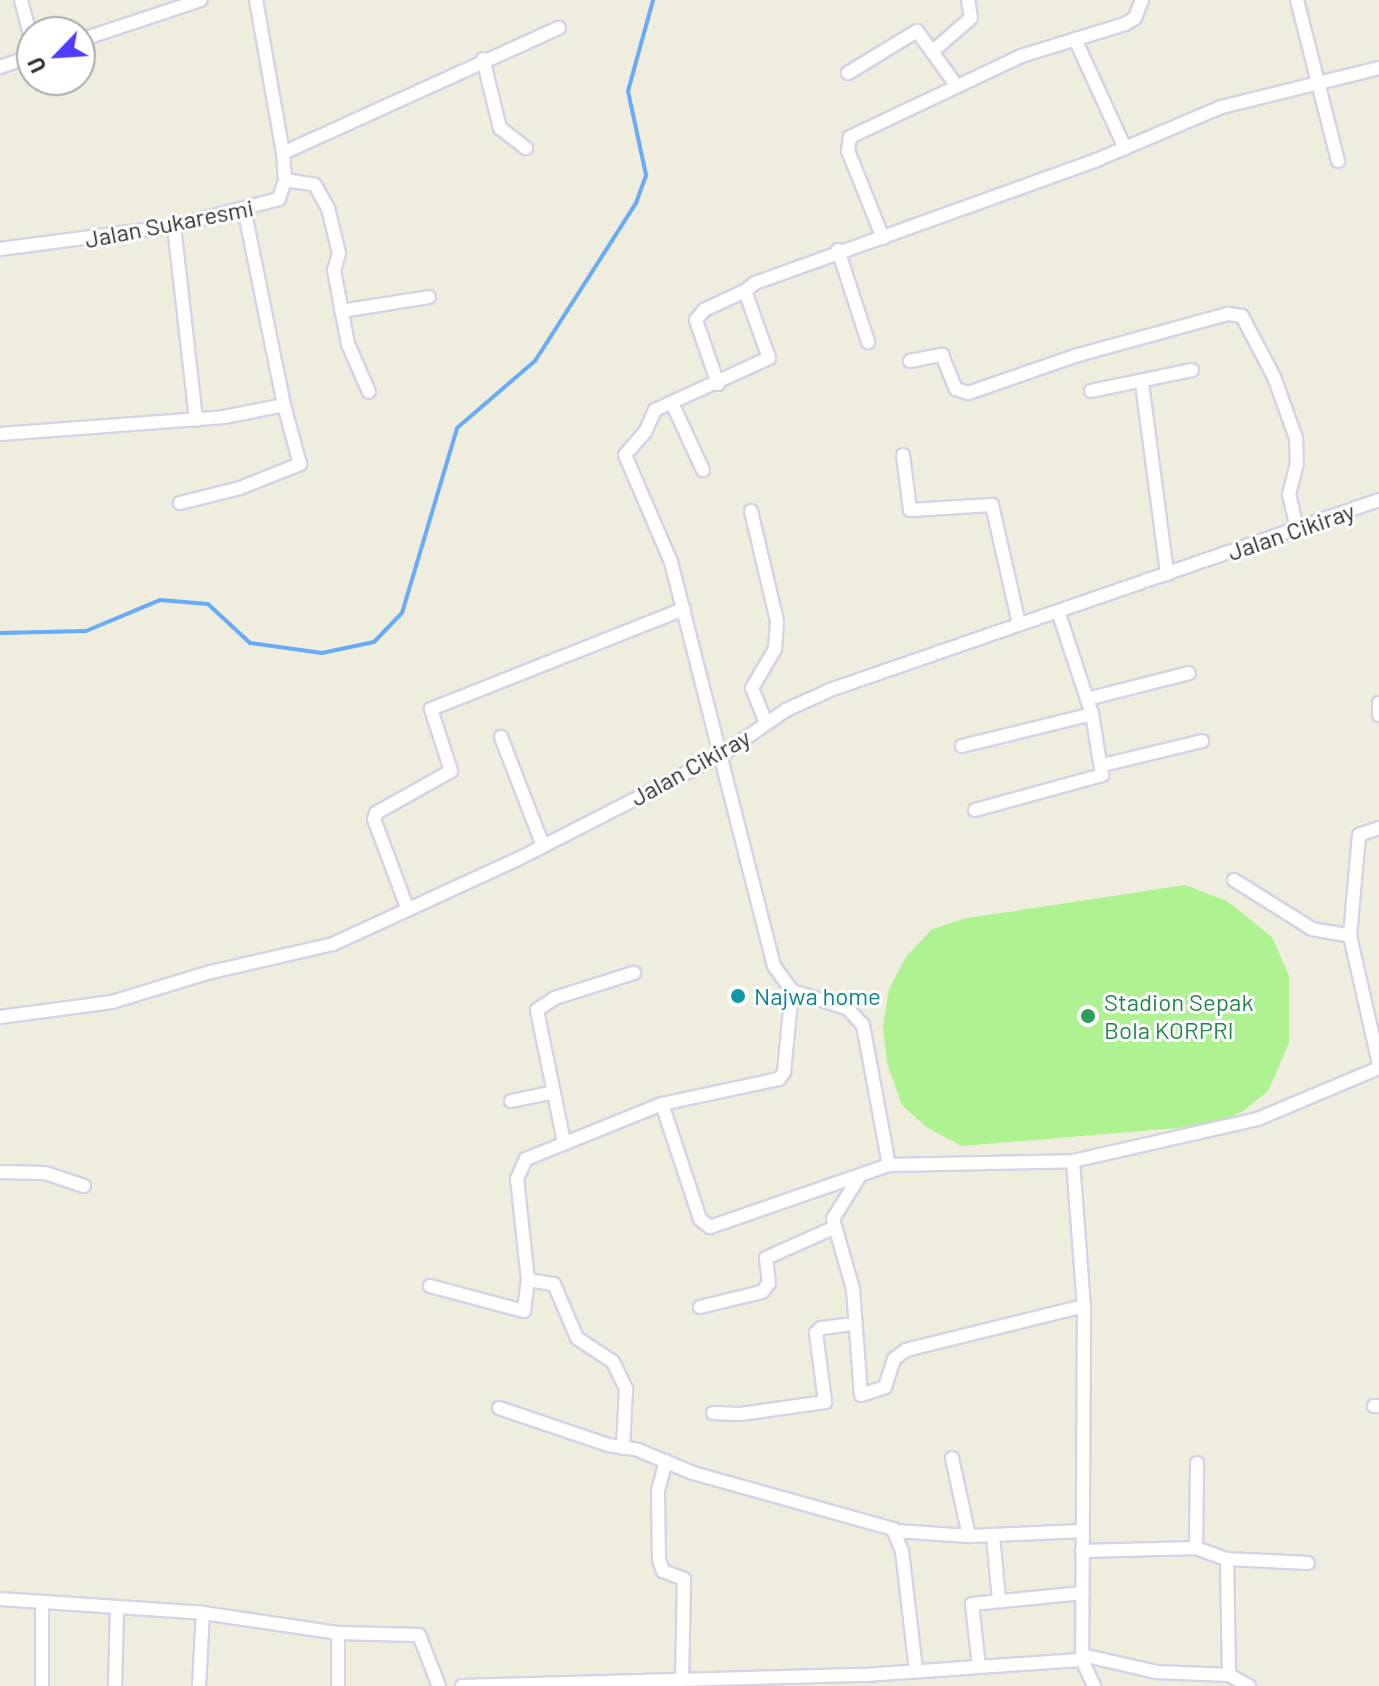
<!DOCTYPE html>
<html>
<head>
<meta charset="utf-8">
<style>
	body { margin:0 }
	#map { position:relative; width:1379px; height:1686px; overflow:hidden; background:#efedde; font-family:Barlow,sans-serif }
	div>[style] { position:absolute }
	.pitch>* { inset:0; background:#aef291 }
	.stream>* { height:4px; margin:-2px; padding:0 2px; transform-origin:2px; border-radius:2px; background:#68abfa }
	.roads { filter:drop-shadow(2px 0 #d5d3e6) drop-shadow(-2px 0 #d5d3e6) drop-shadow(0 2px #d5d3e6) drop-shadow(0 -2px #d5d3e6) }
	.street>* { height:12px; margin:-6px; padding:0 6px; transform-origin:6px; border-radius:6px; background:#fff }
	.dots>* { width:22px; height:22px; translate:-50% -50%; box-sizing:border-box; border:4px solid #fff; border-radius:50% }
	span { translate:-50% -50%; white-space:nowrap; text-align:center; line-height:1.15; -webkit-text-stroke:6px #fff; paint-order:stroke }
	.street-label { font-size:24px; color:#2d2d2d }
	.culture-label { font-size:24px; color:#0d838f }
	.left { translate:0 -50%; text-align:left }
	.leisure-label { font-size:24px; color:#27864d }
	.north { position:absolute; left:16px; top:16px; width:80px; height:80px; box-sizing:border-box; background:#fff; border:2px solid #ababab; border-radius:50%; rotate:245deg; font-size:22px; font-weight:700; line-height:32px; text-align:center; color:#2d2d2d }
	.north::after { content:''; display:block; margin:auto; width:28px; height:36px; background:#4d3bff; clip-path:polygon(50% 0,100% 100%,50% 72%,0 100%) }
</style>
</head>
<body>
<div id="map">
	<div class="pitch">
		<div style="clip-path:polygon(1185px 885px,1227px 901px,1272px 937px,1289px 976px,1289px 1043px,1268px 1091px,1243px 1111px,1217px 1123px,1189px 1127px,962px 1146px,926px 1127px,902px 1105px,887px 1063px,883px 1026px,889px 989px,906px 957px,931px 930px,962px 919px)"></div>
	</div>
	<div class="stream">
		<div style="left:0;top:633px;width:86px;rotate:-1.3deg"></div>
		<div style="left:86px;top:631px;width:80px;rotate:-22.7deg"></div>
		<div style="left:160px;top:600px;width:48px;rotate:4.8deg"></div>
		<div style="left:208px;top:604px;width:57px;rotate:42.9deg"></div>
		<div style="left:250px;top:643px;width:73px;rotate:7.9deg"></div>
		<div style="left:322px;top:653px;width:53px;rotate:-11.9deg"></div>
		<div style="left:374px;top:642px;width:40px;rotate:-46deg"></div>
		<div style="left:402px;top:613px;width:193px;rotate:-73.4deg"></div>
		<div style="left:457px;top:428px;width:103px;rotate:-40.7deg"></div>
		<div style="left:535px;top:361px;width:188px;rotate:-57.4deg"></div>
		<div style="left:636px;top:203px;width:30px;rotate:-70deg"></div>
		<div style="left:646px;top:175px;width:86px;rotate:-102.1deg"></div>
		<div style="left:628px;top:91px;width:94px;rotate:-74.6deg"></div>
	</div>
	<div class="roads">
		<div class="street">
			<div style="left:21px;top:0;width:43px;rotate:75.3deg"></div>
			<div style="left:1297px;top:0;width:166px;rotate:75.7deg"></div>
			<div style="left:1075px;top:39px;width:120px;rotate:65.4deg"></div>
			<div style="left:80px;top:40px;width:127px;rotate:-18.3deg"></div>
			<div style="left:933px;top:51px;width:50px;rotate:-41deg"></div>
			<div style="left:971px;top:18px;width:18px;rotate:-99deg"></div>
			<div style="left:483px;top:59px;width:71px;rotate:76.2deg"></div>
			<div style="left:500px;top:128px;width:33px;rotate:38deg"></div>
			<div style="left:0;top:67px;width:34px;rotate:-19deg"></div>
			<div style="left:1379px;top:68px;width:163px;rotate:166.1deg"></div>
			<div style="left:1221px;top:107px;width:135px;rotate:156.9deg"></div>
			<div style="left:1097px;top:160px;width:363px;rotate:160.2deg"></div>
			<div style="left:755px;top:283px;width:13px;rotate:141deg"></div>
			<div style="left:745px;top:291px;width:71px;rotate:70.3deg"></div>
			<div style="left:769px;top:358px;width:125px;rotate:155.5deg"></div>
			<div style="left:655px;top:410px;width:24px;rotate:114deg"></div>
			<div style="left:645px;top:432px;width:30px;rotate:131deg"></div>
			<div style="left:625px;top:455px;width:116px;rotate:66.7deg"></div>
			<div style="left:671px;top:562px;width:417px;rotate:75.7deg"></div>
			<div style="left:774px;top:966px;width:31px;rotate:54deg"></div>
			<div style="left:792px;top:991px;width:58px;rotate:17.2deg"></div>
			<div style="left:847px;top:1008px;width:23px;rotate:47deg"></div>
			<div style="left:863px;top:1025px;width:142px;rotate:79.5deg"></div>
			<div style="left:889px;top:1165px;width:184px;rotate:-1.2deg"></div>
			<div style="left:1073px;top:1161px;width:190px;rotate:-12.8deg"></div>
			<div style="left:1258px;top:1119px;width:131px;rotate:-22.9deg"></div>
			<div style="left:848px;top:73px;width:81px;rotate:-31.3deg"></div>
			<div style="left:917px;top:31px;width:67px;rotate:54.2deg"></div>
			<div style="left:283px;top:153px;width:303px;rotate:-24.4deg"></div>
			<div style="left:285px;top:180px;width:30px;rotate:9deg"></div>
			<div style="left:315px;top:185px;width:26px;rotate:61deg"></div>
			<div style="left:328px;top:208px;width:46px;rotate:76.3deg"></div>
			<div style="left:339px;top:253px;width:18px;rotate:106deg"></div>
			<div style="left:334px;top:270px;width:75px;rotate:79.3deg"></div>
			<div style="left:348px;top:344px;width:52px;rotate:66.4deg"></div>
			<div style="left:174px;top:226px;width:195px;rotate:83.5deg"></div>
			<div style="left:883px;top:238px;width:94px;rotate:-111.9deg"></div>
			<div style="left:848px;top:151px;width:14px;rotate:-82deg"></div>
			<div style="left:850px;top:137px;width:189px;rotate:-25.3deg"></div>
			<div style="left:1021px;top:56px;width:109px;rotate:-17.1deg"></div>
			<div style="left:1125px;top:24px;width:12px;rotate:-31deg"></div>
			<div style="left:1135px;top:18px;width:19px;rotate:-69deg"></div>
			<div style="left:0;top:249px;width:176px;rotate:-7.5deg"></div>
			<div style="left:174px;top:226px;width:108px;rotate:-14.4deg"></div>
			<div style="left:279px;top:199px;width:20px;rotate:-72deg"></div>
			<div style="left:285px;top:180px;width:27px;rotate:-94deg"></div>
			<div style="left:283px;top:153px;width:155px;rotate:-100deg"></div>
			<div style="left:838px;top:250px;width:97px;rotate:71.9deg"></div>
			<div style="left:341px;top:311px;width:89px;rotate:-9deg"></div>
			<div style="left:910px;top:361px;width:33px;rotate:-11deg"></div>
			<div style="left:942px;top:355px;width:37px;rotate:68deg"></div>
			<div style="left:956px;top:389px;width:13px;rotate:18deg"></div>
			<div style="left:968px;top:393px;width:116px;rotate:-19.1deg"></div>
			<div style="left:1078px;top:355px;width:156px;rotate:-15.3deg"></div>
			<div style="left:1228px;top:314px;width:14px;rotate:8deg"></div>
			<div style="left:1242px;top:316px;width:69px;rotate:62.3deg"></div>
			<div style="left:1274px;top:377px;width:65px;rotate:70.2deg"></div>
			<div style="left:1296px;top:438px;width:25px;rotate:88deg"></div>
			<div style="left:1297px;top:463px;width:32px;rotate:104deg"></div>
			<div style="left:1289px;top:494px;width:36px;rotate:77deg"></div>
			<div style="left:1142px;top:383px;width:193px;rotate:82.5deg"></div>
			<div style="left:718px;top:384px;width:68px;rotate:-109deg"></div>
			<div style="left:696px;top:320px;width:13px;rotate:-51deg"></div>
			<div style="left:704px;top:310px;width:45px;rotate:-24.9deg"></div>
			<div style="left:1091px;top:391px;width:103px;rotate:-11.7deg"></div>
			<div style="left:672px;top:403px;width:74px;rotate:65.2deg"></div>
			<div style="left:0;top:434px;width:225px;rotate:-4.3deg"></div>
			<div style="left:224px;top:417px;width:61px;rotate:-11.3deg"></div>
			<div style="left:284px;top:405px;width:200px;rotate:-101.5deg"></div>
			<div style="left:903px;top:455px;width:55px;rotate:82.7deg"></div>
			<div style="left:910px;top:510px;width:82px;rotate:-3.5deg"></div>
			<div style="left:992px;top:505px;width:122px;rotate:77.2deg"></div>
			<div style="left:180px;top:503px;width:62px;rotate:-14deg"></div>
			<div style="left:240px;top:488px;width:65px;rotate:-21.8deg"></div>
			<div style="left:300px;top:464px;width:61px;rotate:-105.2deg"></div>
			<div style="left:751px;top:511px;width:113px;rotate:76.7deg"></div>
			<div style="left:777px;top:621px;width:28px;rotate:94deg"></div>
			<div style="left:775px;top:649px;width:45px;rotate:120.5deg"></div>
			<div style="left:752px;top:688px;width:38px;rotate:68deg"></div>
			<div style="left:1087px;top:699px;width:105px;rotate:-14.3deg"></div>
			<div style="left:1379px;top:703px;width:12px;rotate:90deg"></div>
			<div style="left:501px;top:737px;width:117px;rotate:68.9deg"></div>
			<div style="left:962px;top:746px;width:134px;rotate:-13.8deg"></div>
			<div style="left:1103px;top:765px;width:102px;rotate:-13.6deg"></div>
			<div style="left:975px;top:810px;width:132px;rotate:-15.4deg"></div>
			<div style="left:1102px;top:775px;width:62px;rotate:-99.3deg"></div>
			<div style="left:1092px;top:714px;width:108px;rotate:-108.3deg"></div>
			<div style="left:1379px;top:828px;width:21px;rotate:161deg"></div>
			<div style="left:1359px;top:835px;width:101px;rotate:95.1deg"></div>
			<div style="left:1350px;top:936px;width:131px;rotate:77.2deg"></div>
			<div style="left:1234px;top:880px;width:92px;rotate:32.1deg"></div>
			<div style="left:1312px;top:929px;width:39px;rotate:10deg"></div>
			<div style="left:408px;top:910px;width:97px;rotate:-110.5deg"></div>
			<div style="left:374px;top:819px;width:6px;rotate:-72deg"></div>
			<div style="left:376px;top:813px;width:86px;rotate:-29.2deg"></div>
			<div style="left:451px;top:771px;width:65px;rotate:-107.9deg"></div>
			<div style="left:431px;top:709px;width:272px;rotate:-21.6deg"></div>
			<div style="left:0;top:1017px;width:113px;rotate:-7.6deg"></div>
			<div style="left:112px;top:1002px;width:103px;rotate:-16.9deg"></div>
			<div style="left:211px;top:972px;width:125px;rotate:-12.9deg"></div>
			<div style="left:333px;top:944px;width:204px;rotate:-24.7deg"></div>
			<div style="left:518px;top:859px;width:230px;rotate:-27.1deg"></div>
			<div style="left:723px;top:754px;width:77px;rotate:-34.9deg"></div>
			<div style="left:786px;top:710px;width:48px;rotate:-24.4deg"></div>
			<div style="left:830px;top:690px;width:581px;rotate:-19.09deg"></div>
			<div style="left:511px;top:1101px;width:44px;rotate:-11.8deg"></div>
			<div style="left:662px;top:1104px;width:121px;rotate:71.7deg"></div>
			<div style="left:700px;top:1219px;width:13px;rotate:39deg"></div>
			<div style="left:710px;top:1227px;width:189px;rotate:-19.1deg"></div>
			<div style="left:564px;top:1142px;width:135px;rotate:-101.6deg"></div>
			<div style="left:537px;top:1010px;width:22px;rotate:-34deg"></div>
			<div style="left:555px;top:998px;width:83px;rotate:-17.6deg"></div>
			<div style="left:1073px;top:1161px;width:145px;rotate:85.7deg"></div>
			<div style="left:1084px;top:1306px;width:354px;rotate:90.3deg"></div>
			<div style="left:1082px;top:1660px;width:29px;rotate:65deg"></div>
			<div style="left:0;top:1172px;width:45px;rotate:1.3deg"></div>
			<div style="left:45px;top:1173px;width:41px;rotate:18.4deg"></div>
			<div style="left:859px;top:1177px;width:49px;rotate:121.8deg"></div>
			<div style="left:833px;top:1219px;width:73px;rotate:74.1deg"></div>
			<div style="left:853px;top:1289px;width:106px;rotate:85.7deg"></div>
			<div style="left:861px;top:1395px;width:25px;rotate:-18deg"></div>
			<div style="left:885px;top:1387px;width:29px;rotate:-72deg"></div>
			<div style="left:894px;top:1359px;width:15px;rotate:-37deg"></div>
			<div style="left:906px;top:1350px;width:183px;rotate:-13.9deg"></div>
			<div style="left:528px;top:1280px;width:26px;rotate:9deg"></div>
			<div style="left:554px;top:1284px;width:59px;rotate:66.9deg"></div>
			<div style="left:577px;top:1338px;width:43px;rotate:33.7deg"></div>
			<div style="left:613px;top:1362px;width:30px;rotate:64deg"></div>
			<div style="left:626px;top:1389px;width:59px;rotate:92.9deg"></div>
			<div style="left:430px;top:1286px;width:97px;rotate:14.9deg"></div>
			<div style="left:524px;top:1311px;width:31px;rotate:-83deg"></div>
			<div style="left:528px;top:1280px;width:102px;rotate:-96.2deg"></div>
			<div style="left:517px;top:1179px;width:22px;rotate:-66deg"></div>
			<div style="left:526px;top:1159px;width:147px;rotate:-22deg"></div>
			<div style="left:662px;top:1104px;width:120px;rotate:-12.1deg"></div>
			<div style="left:779px;top:1079px;width:9px;rotate:-54deg"></div>
			<div style="left:784px;top:1072px;width:81px;rotate:-84.4deg"></div>
			<div style="left:700px;top:1307px;width:64px;rotate:-13.6deg"></div>
			<div style="left:762px;top:1292px;width:11px;rotate:-52deg"></div>
			<div style="left:769px;top:1283px;width:25px;rotate:-97deg"></div>
			<div style="left:766px;top:1258px;width:73px;rotate:-24.1deg"></div>
			<div style="left:1374px;top:1406px;width:5px"></div>
			<div style="left:499px;top:1408px;width:115px;rotate:18.7deg"></div>
			<div style="left:608px;top:1445px;width:30px;rotate:9deg"></div>
			<div style="left:638px;top:1450px;width:60px;rotate:22.7deg"></div>
			<div style="left:693px;top:1473px;width:208px;rotate:15.6deg"></div>
			<div style="left:893px;top:1529px;width:24px;rotate:68deg"></div>
			<div style="left:902px;top:1551px;width:121px;rotate:83.3deg"></div>
			<div style="left:713px;top:1413px;width:28px;rotate:2deg"></div>
			<div style="left:741px;top:1414px;width:85px;rotate:-8.1deg"></div>
			<div style="left:825px;top:1402px;width:70px;rotate:-97.4deg"></div>
			<div style="left:816px;top:1333px;width:7px;rotate:-45deg"></div>
			<div style="left:821px;top:1328px;width:32px;rotate:-7deg"></div>
			<div style="left:952px;top:1458px;width:80px;rotate:77.7deg"></div>
			<div style="left:969px;top:1536px;width:114px;rotate:-2.5deg"></div>
			<div style="left:666px;top:1461px;width:31px;rotate:105deg"></div>
			<div style="left:658px;top:1491px;width:69px;rotate:89.2deg"></div>
			<div style="left:659px;top:1560px;width:12px;rotate:70deg"></div>
			<div style="left:663px;top:1571px;width:22px;rotate:21deg"></div>
			<div style="left:684px;top:1579px;width:101px;rotate:91.1deg"></div>
			<div style="left:896px;top:1531px;width:73px;rotate:3.9deg"></div>
			<div style="left:993px;top:1536px;width:63px;rotate:84.6deg"></div>
			<div style="left:1196px;top:1548px;width:85px;rotate:-89.3deg"></div>
			<div style="left:1082px;top:1551px;width:114px;rotate:-1.5deg"></div>
			<div style="left:1196px;top:1548px;width:33px;rotate:20deg"></div>
			<div style="left:1227px;top:1559px;width:81px;rotate:2.8deg"></div>
			<div style="left:1227px;top:1559px;width:116px;rotate:89deg"></div>
			<div style="left:0;top:1599px;width:203px;rotate:3.9deg"></div>
			<div style="left:203px;top:1613px;width:136px;rotate:8.4deg"></div>
			<div style="left:338px;top:1633px;width:81px;rotate:1.4deg"></div>
			<div style="left:419px;top:1635px;width:55px;rotate:68.6deg"></div>
			<div style="left:1082px;top:1655px;width:76px;rotate:12.9deg"></div>
			<div style="left:1156px;top:1672px;width:73px;rotate:2.4deg"></div>
			<div style="left:1229px;top:1675px;width:23px;rotate:29deg"></div>
			<div style="left:979px;top:1667px;width:63px;rotate:-96.3deg"></div>
			<div style="left:972px;top:1604px;width:111px;rotate:-5.7deg"></div>
			<div style="left:42px;top:1686px;width:83px;rotate:-90deg"></div>
			<div style="left:115px;top:1686px;width:76px;rotate:-88.5deg"></div>
			<div style="left:199px;top:1686px;width:73px;rotate:-86.9deg"></div>
			<div style="left:338px;top:1686px;width:53px;rotate:-90deg"></div>
			<div style="left:462px;top:1686px;width:403px;rotate:-1.6deg"></div>
			<div style="left:865px;top:1675px;width:218px;rotate:-4deg"></div>
		</div>
	</div>
	<div class="dots">
		<div style="left:738px;top:996px;background:#0f9aa8"></div>
		<div style="left:1088px;top:1016px;background:#2e9e5b"></div>
	</div>
	<div class="street-label">
		<span style="left:169px;top:223px;rotate:-11deg">Jalan Sukaresmi</span>
		<span style="left:1291px;top:531px;rotate:-19deg">Jalan Cikiray</span>
		<span style="left:690px;top:767px;rotate:-29deg">Jalan Cikiray</span>
	</div>
	<div class="culture-label">
		<span class="left" style="left:754px;top:996px">Najwa home</span>
	</div>
	<div class="leisure-label">
		<span class="left" style="left:1104px;top:1016px">Stadion Sepak<br>Bola KORPRI</span>
	</div>
	<div class="north">U</div>
</div>
</body>
</html>
